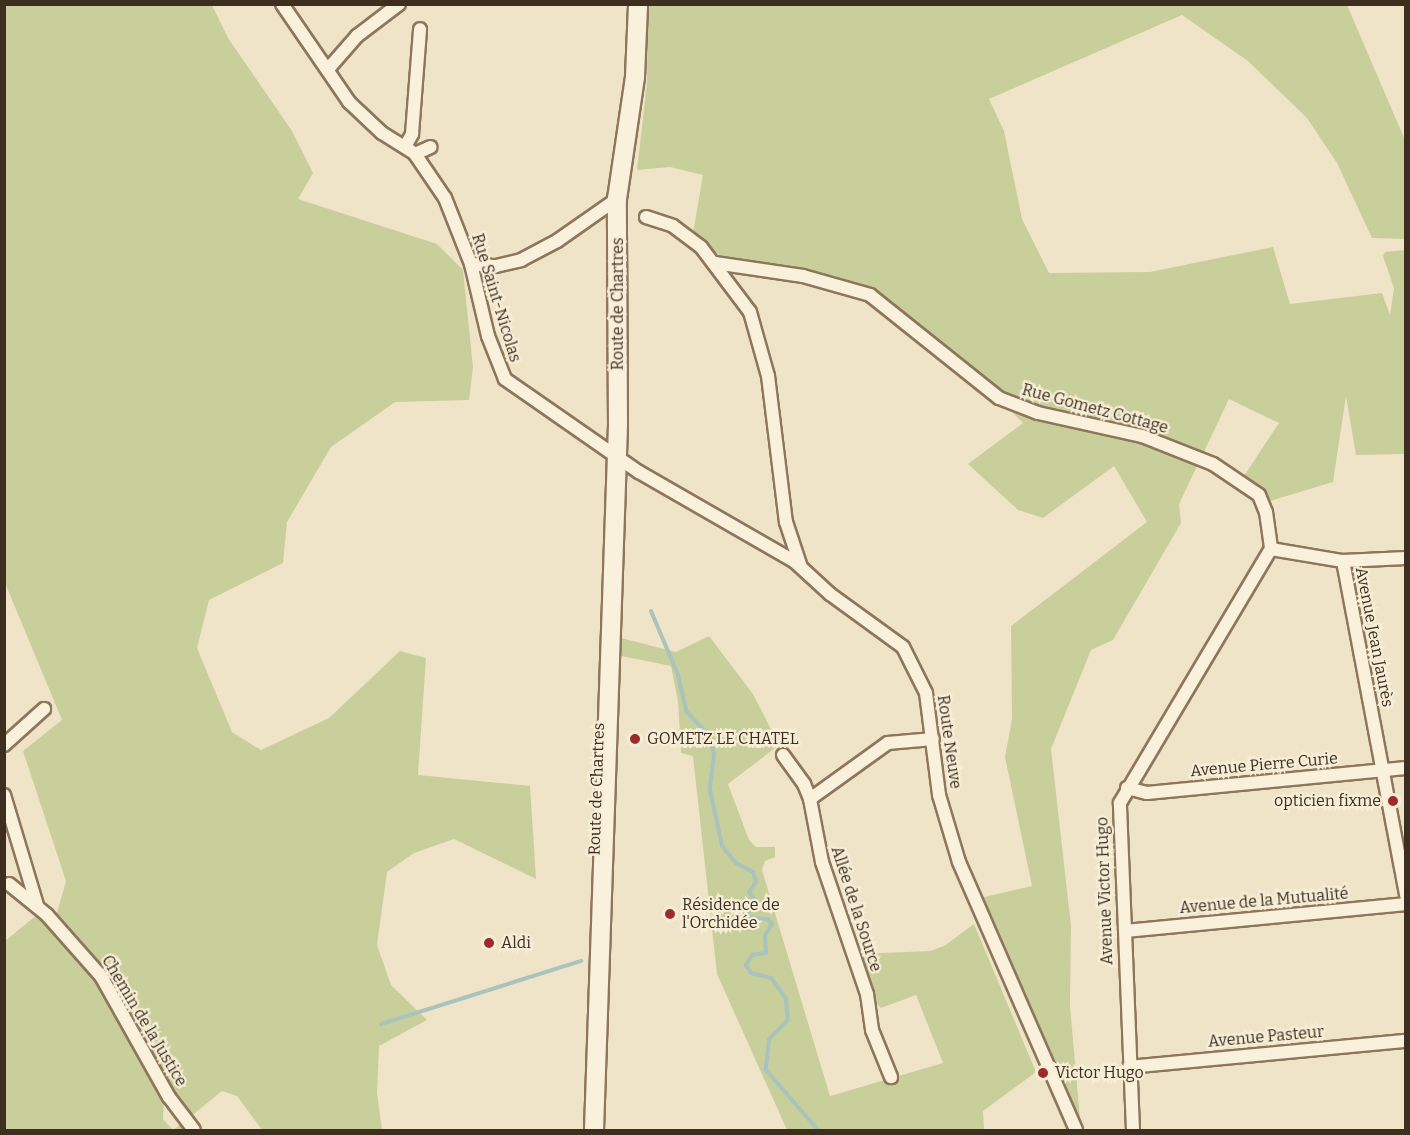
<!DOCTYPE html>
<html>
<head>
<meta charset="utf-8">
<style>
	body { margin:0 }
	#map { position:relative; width:1410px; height:1135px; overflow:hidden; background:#f0e4c8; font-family:Bitter,serif }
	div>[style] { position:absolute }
	.green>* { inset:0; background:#c9cf9b }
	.stream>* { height:4px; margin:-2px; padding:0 2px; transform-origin:2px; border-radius:2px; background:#a9c4bc }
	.roads { filter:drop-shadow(2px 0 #8d765c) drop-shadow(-2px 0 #8d765c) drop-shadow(0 2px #8d765c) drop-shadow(0 -2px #8d765c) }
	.street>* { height:12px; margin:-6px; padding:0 6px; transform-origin:6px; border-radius:6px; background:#faf1dc }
	.secondary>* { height:18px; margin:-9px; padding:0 9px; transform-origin:9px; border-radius:9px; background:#faf1dc }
	.dots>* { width:16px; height:16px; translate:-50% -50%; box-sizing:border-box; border:3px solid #f7eed8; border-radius:50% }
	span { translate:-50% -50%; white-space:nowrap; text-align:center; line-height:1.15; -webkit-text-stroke:4.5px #f7eed8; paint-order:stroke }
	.street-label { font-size:16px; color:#3d2e20 }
	.poi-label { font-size:16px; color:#3d2e20 }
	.left { translate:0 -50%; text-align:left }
	.right { translate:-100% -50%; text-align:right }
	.frame { position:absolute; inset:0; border:6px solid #3d2e20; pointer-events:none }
</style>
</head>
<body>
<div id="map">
	<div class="green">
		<div style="clip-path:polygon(5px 5px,212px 5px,228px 38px,292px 131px,313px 173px,298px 199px,437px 244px,463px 270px,473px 367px,469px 400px,395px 402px,331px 447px,287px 522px,283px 563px,209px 600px,197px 648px,232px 732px,261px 750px,329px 718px,400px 651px,426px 658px,418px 775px,530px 786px,536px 879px,454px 839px,414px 853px,387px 872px,377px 945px,391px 985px,427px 1020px,379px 1046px,377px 1093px,382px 1130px,262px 1130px,237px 1096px,222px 1091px,190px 1117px,167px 1086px,102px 965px,56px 916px,66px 881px,23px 751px,62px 720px,5px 583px)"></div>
		<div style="clip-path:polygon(648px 5px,1347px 5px,1405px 140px,1405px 239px,1372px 238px,1337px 163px,1307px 118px,1248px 61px,1182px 15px,989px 99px,1004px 131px,1022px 219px,1049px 273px,1150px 272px,1273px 247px,1290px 304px,1382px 293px,1390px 315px,1394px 288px,1383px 256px,1385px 252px,1405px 250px,1405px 454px,1356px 455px,1346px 396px,1333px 482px,1263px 503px,1240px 482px,1279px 423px,1229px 399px,1179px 504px,1181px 523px,1113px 640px,1091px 650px,1051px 749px,1071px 926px,1070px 1006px,1080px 1119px,988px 918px,984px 897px,1032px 886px,1005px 757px,1012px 719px,1011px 626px,1147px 522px,1114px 466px,1043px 518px,1018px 510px,968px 464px,1023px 423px,957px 356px,872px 292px,727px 261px,693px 233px,703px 175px,670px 167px,637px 170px,647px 83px)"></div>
		<div style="clip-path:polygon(613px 636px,676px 652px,709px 636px,753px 694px,779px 745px,728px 784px,749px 840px,756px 847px,775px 847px,775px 857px,765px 861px,762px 870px,830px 1096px,943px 1063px,916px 995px,881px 1008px,867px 994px,859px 954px,930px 951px,944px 946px,974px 924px,1036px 1072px,983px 1111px,984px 1130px,787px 1130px,717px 974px,693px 756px,681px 753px,678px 701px,671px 666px,612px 654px)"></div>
		<div style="clip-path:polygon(38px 914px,87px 968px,164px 1097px,163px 1119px,173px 1130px,187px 1120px,194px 1130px,5px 1130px,5px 941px)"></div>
	</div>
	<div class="stream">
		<div style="left:651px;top:611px;width:69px;rotate:67.1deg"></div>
		<div style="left:678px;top:675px;width:37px;rotate:77deg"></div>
		<div style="left:686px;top:711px;width:32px;rotate:46deg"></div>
		<div style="left:708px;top:734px;width:21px;rotate:73deg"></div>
		<div style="left:714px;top:754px;width:35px;rotate:97deg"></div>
		<div style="left:710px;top:789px;width:58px;rotate:78.1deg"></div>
		<div style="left:722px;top:846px;width:22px;rotate:51deg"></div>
		<div style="left:736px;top:863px;width:19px;rotate:28deg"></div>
		<div style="left:753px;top:872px;width:10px;rotate:73deg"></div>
		<div style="left:756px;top:882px;width:12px;rotate:125deg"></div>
		<div style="left:749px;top:892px;width:14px;rotate:54deg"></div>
		<div style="left:757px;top:903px;width:18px;rotate:133deg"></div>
		<div style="left:745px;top:916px;width:24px;rotate:9deg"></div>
		<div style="left:769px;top:920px;width:5px;rotate:53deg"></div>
		<div style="left:772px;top:924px;width:13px;rotate:122deg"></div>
		<div style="left:765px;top:935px;width:18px;rotate:87deg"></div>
		<div style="left:766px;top:953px;width:14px;rotate:172deg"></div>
		<div style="left:752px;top:955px;width:12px;rotate:121deg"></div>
		<div style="left:746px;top:965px;width:9px;rotate:58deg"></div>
		<div style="left:751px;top:973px;width:21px;rotate:14deg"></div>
		<div style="left:771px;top:978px;width:26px;rotate:54deg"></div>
		<div style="left:786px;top:999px;width:21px;rotate:85deg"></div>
		<div style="left:788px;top:1020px;width:27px;rotate:135deg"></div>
		<div style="left:769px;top:1039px;width:31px;rotate:96deg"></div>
		<div style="left:766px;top:1070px;width:79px;rotate:49.1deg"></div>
		<div style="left:381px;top:1024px;width:210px;rotate:-17.5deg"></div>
	</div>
	<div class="roads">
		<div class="street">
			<div style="left:282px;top:4px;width:119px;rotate:55.6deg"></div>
			<div style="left:349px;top:102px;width:45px;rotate:43.2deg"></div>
			<div style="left:382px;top:133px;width:39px;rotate:32deg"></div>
			<div style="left:415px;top:154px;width:53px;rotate:55.7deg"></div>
			<div style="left:445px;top:198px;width:71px;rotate:68.5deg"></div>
			<div style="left:471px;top:264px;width:74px;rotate:76.7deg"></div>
			<div style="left:488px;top:336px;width:46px;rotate:68.4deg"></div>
			<div style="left:505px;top:379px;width:163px;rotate:34.8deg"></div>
			<div style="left:639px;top:472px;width:179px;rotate:29.9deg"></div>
			<div style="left:794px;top:561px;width:49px;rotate:42.5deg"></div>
			<div style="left:830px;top:594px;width:90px;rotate:36deg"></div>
			<div style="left:903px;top:647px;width:51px;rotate:63.4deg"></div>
			<div style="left:926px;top:693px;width:103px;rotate:82.7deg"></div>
			<div style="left:939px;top:795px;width:70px;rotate:73.4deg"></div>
			<div style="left:959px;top:862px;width:292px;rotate:66.4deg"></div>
			<div style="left:329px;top:68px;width:43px;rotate:-48.8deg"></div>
			<div style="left:357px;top:36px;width:53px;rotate:-37.3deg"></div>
			<div style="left:406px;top:145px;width:13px;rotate:-61deg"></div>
			<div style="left:412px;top:134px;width:105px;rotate:-85.6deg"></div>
			<div style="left:415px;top:154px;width:17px;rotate:-24deg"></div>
			<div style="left:646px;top:217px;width:28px;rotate:18deg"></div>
			<div style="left:673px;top:226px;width:35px;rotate:37deg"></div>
			<div style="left:701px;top:247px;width:81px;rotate:53deg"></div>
			<div style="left:750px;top:312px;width:66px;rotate:74.3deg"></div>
			<div style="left:768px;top:376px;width:147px;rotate:83deg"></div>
			<div style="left:786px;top:522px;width:47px;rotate:71.6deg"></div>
			<div style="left:715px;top:263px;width:89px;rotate:8.4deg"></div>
			<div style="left:803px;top:276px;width:70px;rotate:15.8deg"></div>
			<div style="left:870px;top:295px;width:165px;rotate:38.6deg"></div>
			<div style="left:999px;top:398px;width:42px;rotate:21deg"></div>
			<div style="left:1038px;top:413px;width:107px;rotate:12.5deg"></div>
			<div style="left:1142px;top:436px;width:76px;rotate:21.5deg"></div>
			<div style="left:1213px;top:464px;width:55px;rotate:34deg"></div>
			<div style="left:1259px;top:495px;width:18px;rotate:68deg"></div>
			<div style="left:1266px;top:512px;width:37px;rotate:82deg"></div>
			<div style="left:471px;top:264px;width:25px;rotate:5deg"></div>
			<div style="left:496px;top:266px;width:26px;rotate:-13deg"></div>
			<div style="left:521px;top:260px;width:41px;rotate:-27.8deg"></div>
			<div style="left:557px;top:241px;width:73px;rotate:-35deg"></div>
			<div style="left:1271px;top:549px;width:73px;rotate:9.5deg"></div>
			<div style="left:1343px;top:561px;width:63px;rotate:-2.7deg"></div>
			<div style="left:1343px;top:561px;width:341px;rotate:79.3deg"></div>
			<div style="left:4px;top:745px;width:54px;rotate:-42deg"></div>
			<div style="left:783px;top:755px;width:36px;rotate:54deg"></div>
			<div style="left:804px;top:784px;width:16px;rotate:68deg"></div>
			<div style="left:810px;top:799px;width:64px;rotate:79.2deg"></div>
			<div style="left:822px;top:862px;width:139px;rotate:71.2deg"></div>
			<div style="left:867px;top:994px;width:36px;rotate:82deg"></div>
			<div style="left:872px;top:1030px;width:51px;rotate:68deg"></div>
			<div style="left:1127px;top:788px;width:21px;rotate:14deg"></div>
			<div style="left:1147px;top:793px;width:260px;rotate:-5.5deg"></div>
			<div style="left:4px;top:795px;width:115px;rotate:73.3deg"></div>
			<div style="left:810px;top:799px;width:96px;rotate:-35.7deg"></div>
			<div style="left:888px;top:743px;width:45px;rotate:-5.1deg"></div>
			<div style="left:9px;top:884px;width:49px;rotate:39.2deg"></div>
			<div style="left:47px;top:915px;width:81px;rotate:48.5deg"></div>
			<div style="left:101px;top:976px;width:139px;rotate:60.7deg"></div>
			<div style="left:169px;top:1097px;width:41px;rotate:52.9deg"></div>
			<div style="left:1126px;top:931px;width:281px;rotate:-5.5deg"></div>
			<div style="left:1129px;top:1067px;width:278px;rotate:-5.4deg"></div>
			<div style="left:1133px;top:1130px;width:327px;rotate:-92.3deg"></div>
			<div style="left:1120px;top:803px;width:295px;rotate:-59.3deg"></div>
		</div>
		<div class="secondary">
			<div style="left:594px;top:1130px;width:705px;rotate:-88.05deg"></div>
			<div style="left:618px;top:425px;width:226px;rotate:-90.3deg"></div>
			<div style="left:617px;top:199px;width:123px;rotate:-81.6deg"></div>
			<div style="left:635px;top:77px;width:73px;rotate:-87.6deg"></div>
		</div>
	</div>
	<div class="dots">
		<div style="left:635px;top:739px;background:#9e2a2b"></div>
		<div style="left:1393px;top:801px;background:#9e2a2b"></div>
		<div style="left:670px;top:914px;background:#9e2a2b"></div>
		<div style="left:489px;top:943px;background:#9e2a2b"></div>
		<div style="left:1043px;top:1073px;background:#9e2a2b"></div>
	</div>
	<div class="street-label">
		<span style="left:496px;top:298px;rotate:73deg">Rue Saint-Nicolas</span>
		<span style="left:618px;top:304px;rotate:-90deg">Route de Chartres</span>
		<span style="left:1095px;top:409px;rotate:15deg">Rue Gometz Cottage</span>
		<span style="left:1374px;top:637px;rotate:79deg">Avenue Jean Jaurès</span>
		<span style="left:949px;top:742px;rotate:82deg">Route Neuve</span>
		<span style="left:1264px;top:765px;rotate:-5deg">Avenue Pierre Curie</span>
		<span style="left:597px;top:789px;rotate:-88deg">Route de Chartres</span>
		<span style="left:1105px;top:891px;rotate:-92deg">Avenue Victor Hugo</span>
		<span style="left:1264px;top:901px;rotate:-5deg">Avenue de la Mutualité</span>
		<span style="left:856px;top:909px;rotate:72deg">Allée de la Source</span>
		<span style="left:144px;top:1021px;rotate:59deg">Chemin de la Justice</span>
		<span style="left:1266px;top:1037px;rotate:-5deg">Avenue Pasteur</span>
	</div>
	<div class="poi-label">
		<span class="left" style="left:647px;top:739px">GOMETZ LE CHATEL</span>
		<span class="right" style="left:1381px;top:801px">opticien fixme</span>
		<span class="left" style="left:682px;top:914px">Résidence de<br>l'Orchidée</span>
		<span class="left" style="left:501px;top:943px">Aldi</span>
		<span class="left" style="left:1055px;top:1073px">Victor Hugo</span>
	</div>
	<div class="frame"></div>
</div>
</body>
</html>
